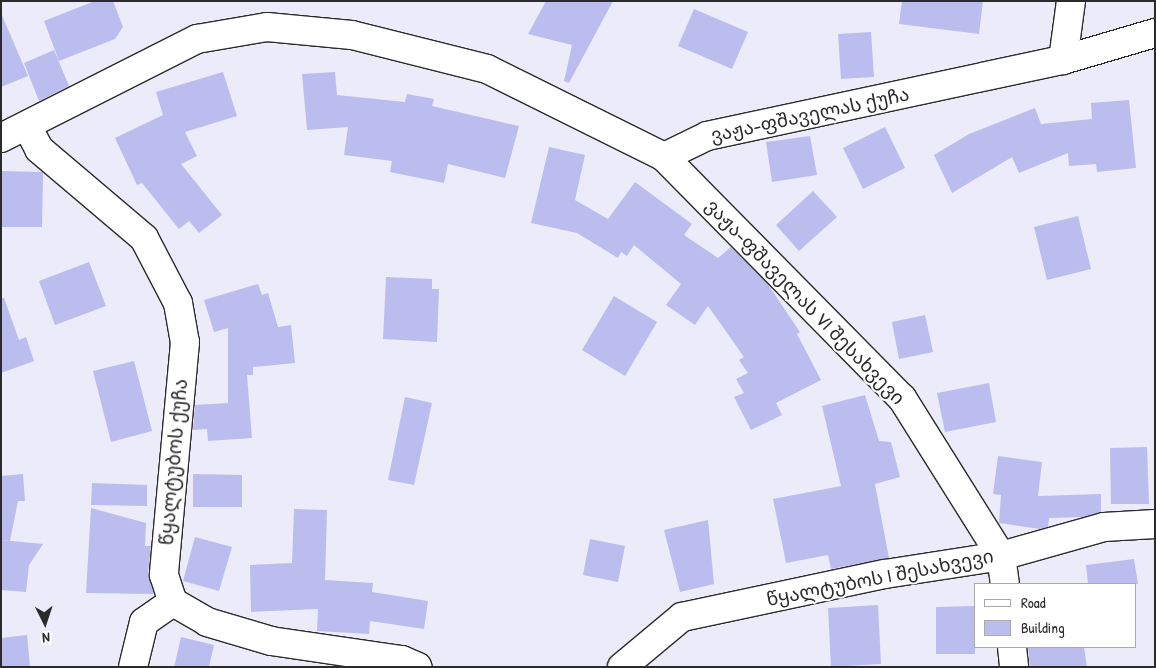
<!DOCTYPE html>
<html>
<head>
<meta charset="utf-8">
<style>
	body { margin:0 }
	#map { position:relative; width:1156px; height:668px; overflow:hidden; background:#ebebfa; font-family:"Patrick Hand","Noto Sans Georgian",sans-serif }
	div>[style] { position:absolute }
	.building>* { inset:0; background:#bcbdef }
	.roads { filter:drop-shadow(1px 0 #2b2b2b) drop-shadow(-1px 0 #2b2b2b) drop-shadow(0 1px #2b2b2b) drop-shadow(0 -1px #2b2b2b) }
	.minor>* { height:28px; margin:-14px; padding:0 14px; transform-origin:14px; border-radius:14px; background:#fff }
	span { translate:-50% -50%; white-space:nowrap; text-align:center; line-height:1.15; -webkit-text-stroke:4px #fff; paint-order:stroke }
	.street-label { font-size:19px; color:#2b2b2b }
	.frame { position:absolute; inset:0; border:2px solid #2b2b2b; pointer-events:none }
	.legend { position:absolute; left:974px; top:583px; width:162px; height:65px; box-sizing:border-box; background:#fff; border:1px solid #aaa; margin:0; padding:6px 9px; list-style:none; font-size:15px; color:#2b2b2b }
	.legend li { display:flex; align-items:center; gap:10px; height:25px }
	.legend b { width:25px; border:1px solid #aaa }
	.north { position:absolute; left:20px; top:598px; width:50px; height:50px; -webkit-text-stroke:4px #fff; paint-order:stroke; rotate:176deg; font-size:14px; font-weight:700; line-height:20px; text-align:center; color:#2b2b2b }
	.north::after { content:''; display:block; margin:auto; width:18px; height:22px; background:#2b2b2b; clip-path:polygon(50% 0,100% 100%,50% 72%,0 100%) }
</style>
</head>
<body>
<div id="map">
	<div class="building">
		<div style="clip-path:polygon(95px 1px,113px 1px,123px 27px,115px 39px,59px 61px,44px 21px)"></div>
		<div style="clip-path:polygon(546px 1px,613px 1px,569px 83px,564px 81px,572px 45px,528px 34px)"></div>
		<div style="clip-path:polygon(902px 1px,983px 1px,979px 34px,899px 24px)"></div>
		<div style="clip-path:polygon(694px 9px,748px 32px,732px 69px,678px 46px)"></div>
		<div style="clip-path:polygon(1px 13px,28px 76px,1px 87px)"></div>
		<div style="clip-path:polygon(871px 32px,874px 77px,841px 79px,838px 34px)"></div>
		<div style="clip-path:polygon(54px 50px,69px 86px,39px 101px,24px 63px)"></div>
		<div style="clip-path:polygon(223px 72px,237px 116px,185px 132px,197px 156px,181px 164px,222px 215px,199px 233px,189px 221px,179px 229px,142px 183px,137px 185px,115px 138px,163px 115px,156px 92px)"></div>
		<div style="clip-path:polygon(335px 72px,337px 95px,405px 102px,407px 94px,434px 99px,432px 106px,519px 126px,505px 178px,448px 164px,444px 183px,390px 172px,392px 161px,344px 155px,348px 127px,307px 130px,302px 74px)"></div>
		<div style="clip-path:polygon(1129px 100px,1136px 168px,1097px 172px,1096px 164px,1069px 166px,1068px 153px,1019px 173px,1012px 157px,952px 193px,934px 155px,969px 134px,1035px 108px,1041px 124px,1092px 119px,1091px 103px)"></div>
		<div style="clip-path:polygon(885px 127px,905px 168px,863px 189px,843px 148px)"></div>
		<div style="clip-path:polygon(810px 136px,817px 175px,772px 182px,766px 142px)"></div>
		<div style="clip-path:polygon(549px 147px,585px 155px,575px 200px,608px 219px,635px 182px,692px 224px,684px 235px,718px 258px,731px 247px,767px 283px,800px 332px,797px 334px,821px 380px,776px 403px,782px 415px,751px 430px,734px 397px,744px 393px,736px 379px,748px 373px,739px 360px,744px 357px,708px 306px,695px 325px,666px 305px,681px 284px,634px 245px,627px 256px,621px 252px,618px 258px,577px 233px,531px 223px)"></div>
		<div style="clip-path:polygon(1px 171px,43px 172px,42px 227px,1px 227px)"></div>
		<div style="clip-path:polygon(813px 191px,837px 217px,799px 251px,776px 225px)"></div>
		<div style="clip-path:polygon(1078px 216px,1091px 269px,1047px 280px,1034px 227px)"></div>
		<div style="clip-path:polygon(89px 262px,106px 306px,55px 325px,39px 281px)"></div>
		<div style="clip-path:polygon(386px 277px,432px 279px,432px 289px,439px 289px,437px 342px,383px 339px)"></div>
		<div style="clip-path:polygon(258px 284px,262px 295px,268px 293px,278px 327px,291px 325px,295px 363px,253px 367px,253px 375px,247px 375px,252px 438px,208px 441px,207px 429px,193px 430px,195px 405px,228px 403px,228px 328px,214px 332px,204px 300px)"></div>
		<div style="clip-path:polygon(614px 296px,657px 322px,625px 376px,582px 350px)"></div>
		<div style="clip-path:polygon(1px 298px,4px 298px,19px 340px,26px 337px,34px 361px,1px 373px)"></div>
		<div style="clip-path:polygon(925px 315px,933px 352px,899px 359px,892px 322px)"></div>
		<div style="clip-path:polygon(134px 361px,152px 431px,111px 442px,93px 371px)"></div>
		<div style="clip-path:polygon(989px 383px,996px 422px,945px 432px,937px 393px)"></div>
		<div style="clip-path:polygon(865px 395px,879px 441px,891px 442px,900px 477px,875px 484px,889px 558px,831px 569px,828px 555px,786px 563px,773px 499px,841px 486px,822px 406px)"></div>
		<div style="clip-path:polygon(405px 397px,432px 403px,414px 485px,388px 480px)"></div>
		<div style="clip-path:polygon(1147px 447px,1149px 504px,1111px 504px,1110px 448px)"></div>
		<div style="clip-path:polygon(998px 456px,1042px 462px,1038px 496px,1101px 494px,1101px 512px,1084px 517px,1049px 518px,1048px 527px,1040px 529px,999px 523px,1001px 495px,993px 494px)"></div>
		<div style="clip-path:polygon(23px 474px,25px 501px,18px 501px,10px 541px,1px 540px,1px 476px)"></div>
		<div style="clip-path:polygon(193px 474px,242px 475px,242px 507px,193px 507px)"></div>
		<div style="clip-path:polygon(92px 483px,147px 485px,147px 506px,91px 505px)"></div>
		<div style="clip-path:polygon(91px 508px,146px 523px,145px 546px,151px 546px,148px 574px,154px 594px,86px 593px)"></div>
		<div style="clip-path:polygon(294px 509px,327px 510px,325px 580px,373px 583px,372px 592px,428px 601px,424px 629px,370px 621px,369px 634px,317px 631px,318px 609px,251px 612px,250px 565px,292px 563px)"></div>
		<div style="clip-path:polygon(708px 520px,714px 584px,680px 592px,664px 530px)"></div>
		<div style="clip-path:polygon(195px 537px,232px 547px,219px 591px,183px 581px)"></div>
		<div style="clip-path:polygon(590px 539px,625px 546px,618px 582px,583px 575px)"></div>
		<div style="clip-path:polygon(1px 540px,43px 544px,29px 565px,26px 592px,1px 590px)"></div>
		<div style="clip-path:polygon(1134px 559px,1138px 584px,1088px 584px,1086px 565px)"></div>
		<div style="clip-path:polygon(878px 605px,881px 664px,831px 667px,828px 608px)"></div>
		<div style="clip-path:polygon(975px 606px,975px 654px,936px 654px,936px 607px)"></div>
		<div style="clip-path:polygon(27px 635px,30px 667px,1px 667px,1px 638px)"></div>
		<div style="clip-path:polygon(181px 637px,214px 645px,209px 667px,174px 667px)"></div>
		<div style="clip-path:polygon(1028px 647px,1084px 647px,1087px 667px,1030px 667px)"></div>
	</div>
	<div class="roads">
		<div class="minor">
			<div style="left:1063px;top:60px;width:60px;rotate:-82.3deg"></div>
			<div style="left:27px;top:126px;width:26px;rotate:62deg"></div>
			<div style="left:39px;top:149px;width:138px;rotate:40.3deg"></div>
			<div style="left:144px;top:238px;width:73px;rotate:62.4deg"></div>
			<div style="left:178px;top:303px;width:40px;rotate:80deg"></div>
			<div style="left:185px;top:342px;width:234px;rotate:95.2deg"></div>
			<div style="left:164px;top:575px;width:28px;rotate:72deg"></div>
			<div style="left:173px;top:602px;width:39px;rotate:30deg"></div>
			<div style="left:207px;top:622px;width:67px;rotate:16.5deg"></div>
			<div style="left:271px;top:641px;width:132px;rotate:8.3deg"></div>
			<div style="left:402px;top:660px;width:17px;rotate:24deg"></div>
			<div style="left:1px;top:138px;width:220px;rotate:-26.8deg"></div>
			<div style="left:197px;top:39px;width:71px;rotate:-9.7deg"></div>
			<div style="left:267px;top:27px;width:85px;rotate:5.4deg"></div>
			<div style="left:352px;top:35px;width:139px;rotate:14.1deg"></div>
			<div style="left:487px;top:69px;width:198px;rotate:26.4deg"></div>
			<div style="left:664px;top:157px;width:48px;rotate:-26deg"></div>
			<div style="left:707px;top:136px;width:364px;rotate:-12.1deg"></div>
			<div style="left:1063px;top:60px;width:96px;rotate:-16.4deg"></div>
			<div style="left:664px;top:157px;width:339px;rotate:45.4deg"></div>
			<div style="left:902px;top:398px;width:186px;rotate:57.9deg"></div>
			<div style="left:1001px;top:556px;width:28px;rotate:82deg"></div>
			<div style="left:1012px;top:647px;width:20px;rotate:84deg"></div>
			<div style="left:133px;top:667px;width:46px;rotate:-76.3deg"></div>
			<div style="left:144px;top:622px;width:35px;rotate:-35deg"></div>
			<div style="left:622px;top:667px;width:78px;rotate:-39.8deg"></div>
			<div style="left:682px;top:617px;width:208px;rotate:-12deg"></div>
			<div style="left:885px;top:574px;width:117px;rotate:-8.8deg"></div>
			<div style="left:1001px;top:556px;width:107px;rotate:-15.7deg"></div>
			<div style="left:1104px;top:527px;width:51px;rotate:-3.4deg"></div>
		</div>
	</div>
	<div class="street-label">
		<span style="left:810px;top:115px;rotate:-12deg">ვაჟა-ფშაველას ქუჩა</span>
		<span style="left:805px;top:302px;rotate:46deg">ვაჟა-ფშაველას VI შესახვევი</span>
		<span style="left:174px;top:462px;rotate:-85deg">წყალტუბოს ქუჩა</span>
		<span style="left:880px;top:578px;rotate:-11deg">წყალტუბოს I შესახვევი</span>
	</div>
	<div class="frame"></div>
	<ul class="legend">
	<li><b style="height:6px;background:#fff"></b>Road</li>
	<li><b style="height:14px;background:#bcbdef"></b>Building</li>
	</ul>
	<div class="north">N</div>
</div>
</body>
</html>
